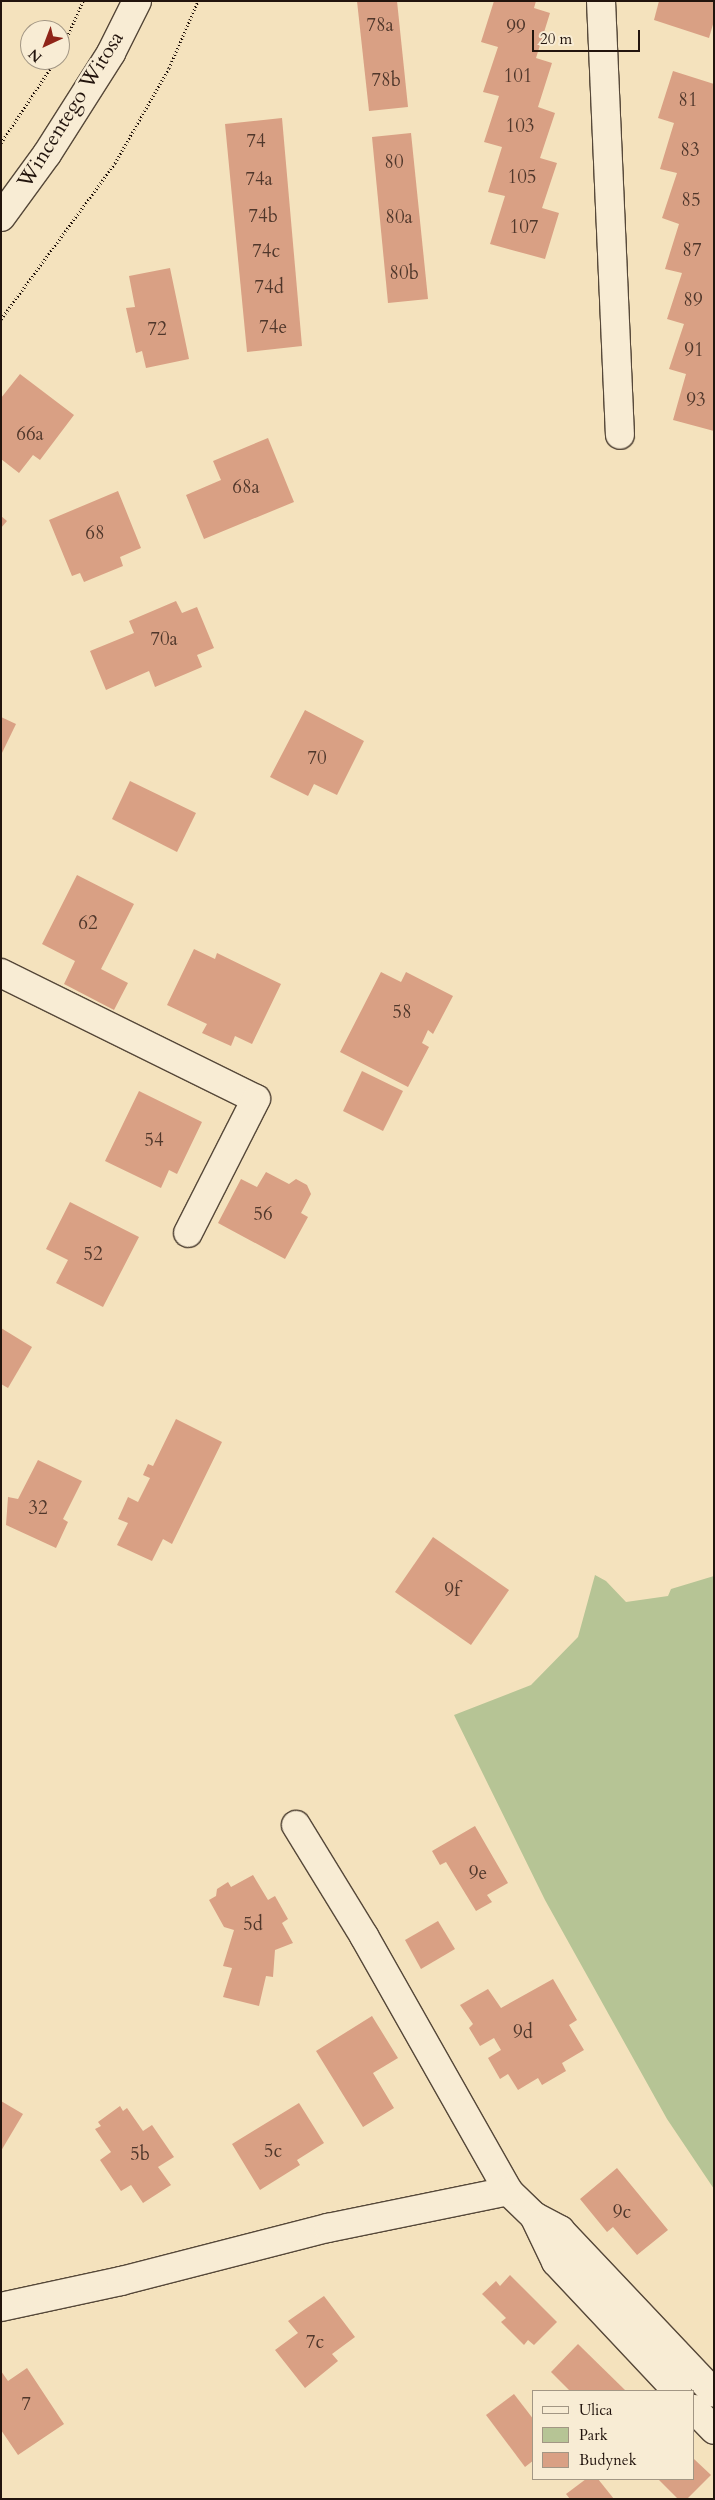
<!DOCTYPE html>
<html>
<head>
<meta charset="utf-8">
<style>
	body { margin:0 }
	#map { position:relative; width:715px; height:2500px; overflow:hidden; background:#f4e2bd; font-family:Cardo,serif }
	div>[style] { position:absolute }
	.green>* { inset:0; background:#b6c495 }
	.building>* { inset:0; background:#d9a084 }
	.path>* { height:3px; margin-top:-1.5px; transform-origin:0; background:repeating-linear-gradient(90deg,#22140d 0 1px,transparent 0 3.5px) }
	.roads { filter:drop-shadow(1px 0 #564839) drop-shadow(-1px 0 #564839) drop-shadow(0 1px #564839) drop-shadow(0 -1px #564839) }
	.minor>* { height:28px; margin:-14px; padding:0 14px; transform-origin:14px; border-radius:14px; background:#f8ecd4 }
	span { translate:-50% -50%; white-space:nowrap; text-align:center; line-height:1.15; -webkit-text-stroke:5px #f8ecd4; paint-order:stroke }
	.number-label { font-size:19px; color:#50372b }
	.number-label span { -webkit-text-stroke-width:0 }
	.street-label { font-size:21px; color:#22140d }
	.frame { position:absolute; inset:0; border:2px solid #22140d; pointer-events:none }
	.legend { position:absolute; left:532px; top:2390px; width:162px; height:90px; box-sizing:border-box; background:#f8ecd4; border:1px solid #a29684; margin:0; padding:6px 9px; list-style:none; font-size:15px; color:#22140d }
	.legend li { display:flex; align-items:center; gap:10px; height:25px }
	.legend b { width:25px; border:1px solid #a29684 }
	.north { position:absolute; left:20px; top:20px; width:50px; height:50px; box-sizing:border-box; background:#f8ecd4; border:1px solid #a29684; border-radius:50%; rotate:223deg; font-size:14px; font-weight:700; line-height:20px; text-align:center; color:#22140d }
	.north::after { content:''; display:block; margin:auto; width:18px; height:22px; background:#8f2418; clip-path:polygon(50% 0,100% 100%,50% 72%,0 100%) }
	.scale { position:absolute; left:532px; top:30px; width:108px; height:22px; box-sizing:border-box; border:2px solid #22140d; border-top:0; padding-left:6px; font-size:15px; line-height:18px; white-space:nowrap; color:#22140d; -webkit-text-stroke:4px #f8ecd4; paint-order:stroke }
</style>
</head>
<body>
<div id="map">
	<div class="green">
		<div style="clip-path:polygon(595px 1575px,606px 1581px,626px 1602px,668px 1596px,671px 1589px,714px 1576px,714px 2189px,667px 2119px,545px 1900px,454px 1715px,531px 1685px,578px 1637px)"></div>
	</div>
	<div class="building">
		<div style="clip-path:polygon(357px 1px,397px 1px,408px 107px,369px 111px)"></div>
		<div style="clip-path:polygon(494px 1px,536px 1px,534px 8px,550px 13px,536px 58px,552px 63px,538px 107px,555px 113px,540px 158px,557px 163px,542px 208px,559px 213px,545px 259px,490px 244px,505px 196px,488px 192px,502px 147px,484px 142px,499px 96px,483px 92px,498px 47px,481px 42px)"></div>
		<div style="clip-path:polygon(659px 1px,714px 1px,714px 21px,709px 38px,654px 20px)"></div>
		<div style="clip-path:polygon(673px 71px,714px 84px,714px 431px,673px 420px,686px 374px,669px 369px,684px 324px,667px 319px,682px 273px,665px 269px,679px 224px,662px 218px,677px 173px,660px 169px,674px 123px,658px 118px)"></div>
		<div style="clip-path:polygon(282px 118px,302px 346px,247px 352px,225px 124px)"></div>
		<div style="clip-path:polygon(411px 133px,428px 299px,388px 303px,372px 137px)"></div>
		<div style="clip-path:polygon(170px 268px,189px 359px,146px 368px,142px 351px,136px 353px,126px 308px,135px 307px,129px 276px)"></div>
		<div style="clip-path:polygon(20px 374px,74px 415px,40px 460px,33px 455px,19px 473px,1px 459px,1px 398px)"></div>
		<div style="clip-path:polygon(268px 438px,294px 502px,204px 539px,186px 495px,221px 480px,213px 461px)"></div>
		<div style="clip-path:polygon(118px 491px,141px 548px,120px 557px,123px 566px,84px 582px,80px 573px,72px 576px,49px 520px)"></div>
		<div style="clip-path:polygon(1px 516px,7px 521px,1px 528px)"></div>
		<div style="clip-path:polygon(176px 601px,182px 613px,197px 607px,214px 648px,197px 655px,202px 667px,155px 687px,149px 671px,106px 690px,90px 651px,134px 633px,129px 621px)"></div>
		<div style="clip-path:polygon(305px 710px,364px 741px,337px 795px,314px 784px,308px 796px,270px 777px)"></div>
		<div style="clip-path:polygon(1px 717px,16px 724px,1px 755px)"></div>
		<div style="clip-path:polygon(130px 781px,196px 813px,177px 852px,112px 819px)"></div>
		<div style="clip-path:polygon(77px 875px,134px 904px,101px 969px,128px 983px,114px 1010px,64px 984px,75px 961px,42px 944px)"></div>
		<div style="clip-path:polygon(194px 949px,215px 959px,217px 953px,281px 984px,252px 1044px,235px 1036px,231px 1046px,202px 1033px,207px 1024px,167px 1005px)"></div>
		<div style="clip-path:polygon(381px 972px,401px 982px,406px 972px,453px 996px,433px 1034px,428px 1030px,422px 1043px,429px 1047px,408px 1087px,340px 1052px)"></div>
		<div style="clip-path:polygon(362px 1071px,403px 1091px,383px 1131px,343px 1111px)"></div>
		<div style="clip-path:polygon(139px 1091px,202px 1122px,177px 1174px,169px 1170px,161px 1188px,105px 1161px)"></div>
		<div style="clip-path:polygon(266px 1172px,289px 1184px,296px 1179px,307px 1185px,311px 1194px,301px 1213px,308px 1217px,285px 1259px,218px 1223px,241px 1179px,257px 1187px)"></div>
		<div style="clip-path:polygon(70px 1202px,139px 1237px,103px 1307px,56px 1283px,68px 1260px,46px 1249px)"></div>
		<div style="clip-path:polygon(1px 1328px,32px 1347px,8px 1388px,1px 1384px)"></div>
		<div style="clip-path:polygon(176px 1419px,222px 1442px,172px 1544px,163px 1539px,152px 1561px,117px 1545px,128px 1523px,118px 1519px,128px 1497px,138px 1502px,150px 1478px,143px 1475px,148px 1464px,153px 1466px)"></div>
		<div style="clip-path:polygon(38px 1460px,82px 1481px,63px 1519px,68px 1522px,56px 1548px,6px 1525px,8px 1497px,18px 1499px)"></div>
		<div style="clip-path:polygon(433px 1537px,509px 1590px,471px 1645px,395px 1592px)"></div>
		<div style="clip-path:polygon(475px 1826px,508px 1883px,487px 1895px,492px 1902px,476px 1911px,446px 1862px,440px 1865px,432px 1851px)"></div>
		<div style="clip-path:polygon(253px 1875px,268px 1900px,275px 1896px,288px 1919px,282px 1923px,293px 1943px,275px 1950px,273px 1977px,266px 1976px,259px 2006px,223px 1997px,232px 1968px,223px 1966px,234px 1930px,224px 1927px,209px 1900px,216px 1896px,217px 1889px,228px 1882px,231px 1887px)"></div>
		<div style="clip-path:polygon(438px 1921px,455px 1949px,421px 1969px,405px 1940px)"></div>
		<div style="clip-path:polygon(553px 1979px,577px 2020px,569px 2025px,584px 2050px,562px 2063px,566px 2071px,542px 2085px,538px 2078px,518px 2090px,508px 2074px,500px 2079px,488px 2058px,501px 2050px,494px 2038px,480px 2046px,469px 2028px,473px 2024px,460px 2005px,488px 1989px,501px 2008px)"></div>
		<div style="clip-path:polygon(372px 2016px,398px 2058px,373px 2073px,394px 2108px,363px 2127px,316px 2051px)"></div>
		<div style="clip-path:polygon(1px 2101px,23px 2114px,1px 2151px)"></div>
		<div style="clip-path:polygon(299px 2103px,324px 2143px,297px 2160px,300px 2165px,260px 2190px,232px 2144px)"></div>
		<div style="clip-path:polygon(120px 2106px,123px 2111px,127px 2108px,143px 2131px,152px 2125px,174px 2157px,158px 2167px,171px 2185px,143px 2203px,131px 2185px,121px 2191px,100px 2160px,111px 2152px,95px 2129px,101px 2126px,98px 2122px)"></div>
		<div style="clip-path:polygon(617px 2168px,668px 2230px,637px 2255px,613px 2227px,607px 2232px,580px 2199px)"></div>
		<div style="clip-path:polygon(510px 2275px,557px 2322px,534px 2345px,528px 2340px,524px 2345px,501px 2322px,506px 2318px,482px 2294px,496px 2281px,500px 2286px)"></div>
		<div style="clip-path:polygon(324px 2296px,355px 2337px,332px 2354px,338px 2361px,305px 2388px,275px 2350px,298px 2333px,288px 2321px)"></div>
		<div style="clip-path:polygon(578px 2344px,626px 2391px,570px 2391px,551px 2372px)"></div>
		<div style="clip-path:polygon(27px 2368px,64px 2424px,18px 2455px,1px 2430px,1px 2371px,8px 2381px)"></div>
		<div style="clip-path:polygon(514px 2394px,534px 2420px,534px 2460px,525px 2467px,486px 2415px)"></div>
		<div style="clip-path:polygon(694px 2459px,711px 2475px,687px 2499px,678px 2499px,658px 2479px,694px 2479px)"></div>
		<div style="clip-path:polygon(586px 2479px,598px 2479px,614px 2499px,570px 2499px,566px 2494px)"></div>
	</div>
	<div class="path">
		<div style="left:60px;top:53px;width:57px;rotate:-66.1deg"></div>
		<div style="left:1px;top:143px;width:100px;rotate:-56.5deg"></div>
		<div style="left:1px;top:319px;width:193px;rotate:-53.8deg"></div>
		<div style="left:115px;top:163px;width:109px;rotate:-60.4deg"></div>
		<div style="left:169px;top:68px;width:73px;rotate:-66.6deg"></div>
	</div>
	<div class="roads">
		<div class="minor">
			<div style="left:601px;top:1px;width:434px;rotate:87.5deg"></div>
			<div style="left:1px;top:217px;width:78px;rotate:-53.9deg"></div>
			<div style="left:47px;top:154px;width:120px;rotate:-57.6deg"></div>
			<div style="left:111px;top:53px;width:58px;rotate:-63.4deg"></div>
			<div style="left:1px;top:973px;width:284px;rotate:26.3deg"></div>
			<div style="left:256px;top:1099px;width:150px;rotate:116.9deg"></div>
			<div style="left:296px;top:1825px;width:130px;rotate:58.5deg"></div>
			<div style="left:364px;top:1936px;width:293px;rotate:60.5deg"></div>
			<div style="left:508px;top:2191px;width:36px;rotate:44deg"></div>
			<div style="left:534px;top:2216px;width:30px;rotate:28deg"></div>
			<div style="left:560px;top:2230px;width:224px;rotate:46.6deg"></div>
			<div style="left:534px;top:2216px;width:51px;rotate:64.4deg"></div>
			<div style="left:556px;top:2262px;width:177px;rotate:46.8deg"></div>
			<div style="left:1px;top:2307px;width:123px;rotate:-12.2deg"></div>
			<div style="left:121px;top:2281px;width:214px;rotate:-14.4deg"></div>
			<div style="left:328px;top:2228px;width:184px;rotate:-11.6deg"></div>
			<div style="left:694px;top:2409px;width:29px;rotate:46deg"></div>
		</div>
	</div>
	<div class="number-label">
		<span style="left:380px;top:26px">78a</span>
		<span style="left:516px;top:28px">99</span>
		<span style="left:518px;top:77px">101</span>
		<span style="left:386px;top:81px">78b</span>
		<span style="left:688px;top:101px">81</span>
		<span style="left:520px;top:127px">103</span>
		<span style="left:256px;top:142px">74</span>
		<span style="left:690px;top:151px">83</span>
		<span style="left:394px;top:163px">80</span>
		<span style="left:522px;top:178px">105</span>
		<span style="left:259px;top:180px">74a</span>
		<span style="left:691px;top:201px">85</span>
		<span style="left:263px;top:217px">74b</span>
		<span style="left:399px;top:218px">80a</span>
		<span style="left:524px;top:228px">107</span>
		<span style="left:692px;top:251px">87</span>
		<span style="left:266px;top:252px">74c</span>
		<span style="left:404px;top:274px">80b</span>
		<span style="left:269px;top:288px">74d</span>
		<span style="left:693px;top:301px">89</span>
		<span style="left:273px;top:328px">74e</span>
		<span style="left:157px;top:330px">72</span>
		<span style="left:694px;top:351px">91</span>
		<span style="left:696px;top:401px">93</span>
		<span style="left:30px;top:435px">66a</span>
		<span style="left:246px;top:488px">68a</span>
		<span style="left:95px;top:534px">68</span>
		<span style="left:164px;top:640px">70a</span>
		<span style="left:317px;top:759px">70</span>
		<span style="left:88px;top:924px">62</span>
		<span style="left:402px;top:1013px">58</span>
		<span style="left:154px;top:1141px">54</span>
		<span style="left:263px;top:1215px">56</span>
		<span style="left:93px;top:1255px">52</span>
		<span style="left:38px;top:1509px">32</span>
		<span style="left:452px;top:1591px">9f</span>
		<span style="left:478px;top:1874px">9e</span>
		<span style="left:253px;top:1925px">5d</span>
		<span style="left:523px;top:2033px">9d</span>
		<span style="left:273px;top:2152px">5c</span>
		<span style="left:140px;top:2155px">5b</span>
		<span style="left:622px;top:2213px">9c</span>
		<span style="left:315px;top:2343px">7c</span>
		<span style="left:26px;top:2405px">7</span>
	</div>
	<div class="street-label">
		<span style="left:71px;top:110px;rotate:-58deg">Wincentego Witosa</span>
	</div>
	<div class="frame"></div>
	<ul class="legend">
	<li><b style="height:6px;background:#f8ecd4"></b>Ulica</li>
	<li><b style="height:14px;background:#b6c495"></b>Park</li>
	<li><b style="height:14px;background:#d9a084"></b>Budynek</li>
	</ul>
	<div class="north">N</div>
	<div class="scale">20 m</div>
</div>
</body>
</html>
